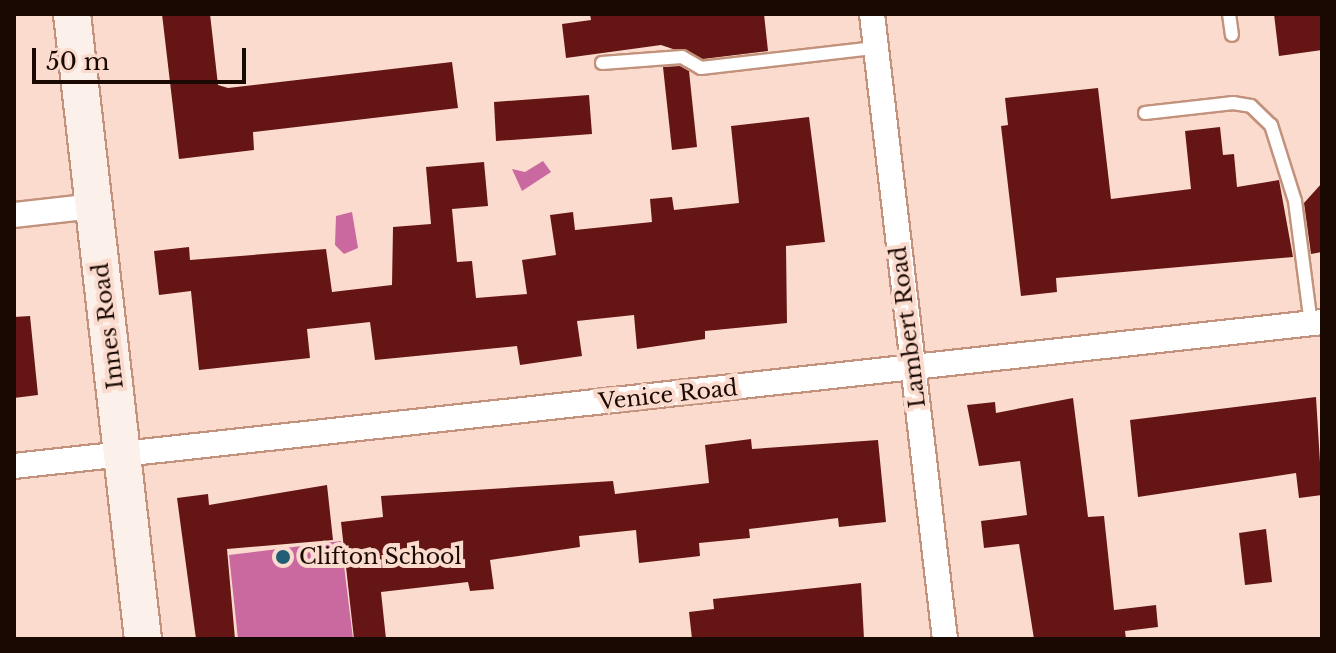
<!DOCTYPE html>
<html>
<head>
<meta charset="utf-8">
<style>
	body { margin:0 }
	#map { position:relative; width:1336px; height:653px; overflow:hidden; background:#fadbcd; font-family:"Libre Baskerville",serif }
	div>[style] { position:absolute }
	.water>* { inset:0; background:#ca68a0 }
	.building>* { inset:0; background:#651614 }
	.roads { filter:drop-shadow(2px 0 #c2927c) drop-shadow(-2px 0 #c2927c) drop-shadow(0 2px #c2927c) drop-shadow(0 -2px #c2927c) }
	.lane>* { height:12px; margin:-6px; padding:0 6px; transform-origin:6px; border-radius:6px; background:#fff }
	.street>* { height:24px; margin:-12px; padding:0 12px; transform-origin:12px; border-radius:12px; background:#fff }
	.secondary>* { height:36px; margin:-18px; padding:0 18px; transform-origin:18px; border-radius:18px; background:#fcf0ea }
	.dots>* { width:22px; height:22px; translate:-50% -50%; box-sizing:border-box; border:4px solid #fadbcd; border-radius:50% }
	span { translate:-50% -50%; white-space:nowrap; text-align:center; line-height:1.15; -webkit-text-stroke:8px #fadbcd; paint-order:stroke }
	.street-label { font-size:22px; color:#1a0903 }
	.poi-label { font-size:22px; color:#1a0903 }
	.left { translate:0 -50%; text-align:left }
	.frame { position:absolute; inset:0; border:16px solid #1a0903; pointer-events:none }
	.scale { position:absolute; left:32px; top:48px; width:214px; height:36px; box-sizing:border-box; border:4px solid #1a0903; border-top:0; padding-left:10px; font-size:24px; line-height:28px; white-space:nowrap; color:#1a0903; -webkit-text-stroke:6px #fadbcd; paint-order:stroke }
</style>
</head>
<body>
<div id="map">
	<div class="water">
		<div style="clip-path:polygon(543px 161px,551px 172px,522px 191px,512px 169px,525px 172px)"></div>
		<div style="clip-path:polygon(352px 212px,358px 248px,344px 254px,335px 245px,336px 216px)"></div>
		<div style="clip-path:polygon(341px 541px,353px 639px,238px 639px,229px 555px)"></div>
	</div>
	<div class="building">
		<div style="clip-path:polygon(162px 14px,210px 14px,218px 85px,228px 88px,452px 62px,458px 108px,253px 132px,254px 150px,179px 159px)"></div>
		<div style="clip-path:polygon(590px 14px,764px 14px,768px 51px,703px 59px,661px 45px,566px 58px,562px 24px,591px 20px)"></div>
		<div style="clip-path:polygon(1274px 14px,1322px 14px,1322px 50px,1279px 56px)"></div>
		<div style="clip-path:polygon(680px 66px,689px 71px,697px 147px,672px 150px,663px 67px)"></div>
		<div style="clip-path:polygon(1098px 88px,1111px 199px,1191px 189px,1185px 131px,1220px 127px,1223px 155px,1234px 154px,1237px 187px,1279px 180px,1293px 257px,1056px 278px,1057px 292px,1021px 296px,1001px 126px,1008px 125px,1005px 98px)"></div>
		<div style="clip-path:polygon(589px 95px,592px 134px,496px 141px,494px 102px)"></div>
		<div style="clip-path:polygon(809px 117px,825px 242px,786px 246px,787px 323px,705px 331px,705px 339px,637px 349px,634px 315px,577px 321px,582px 356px,520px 365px,517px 346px,375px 360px,370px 322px,307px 329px,310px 358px,199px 370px,191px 291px,159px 295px,154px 251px,189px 247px,190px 260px,326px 249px,332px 292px,392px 285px,393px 227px,431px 224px,426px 167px,484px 162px,488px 206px,452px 209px,457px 262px,472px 261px,476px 298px,527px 294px,522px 260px,556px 255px,550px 215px,573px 212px,575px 230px,652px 222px,650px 199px,672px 197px,674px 210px,739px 203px,731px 126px)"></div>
		<div style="clip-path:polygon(1322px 183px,1322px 252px,1311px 254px,1304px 203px)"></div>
		<div style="clip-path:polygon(30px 316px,38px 395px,14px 398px,14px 317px)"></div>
		<div style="clip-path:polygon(1316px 397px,1322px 495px,1299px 498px,1296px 473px,1138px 497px,1130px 420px)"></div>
		<div style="clip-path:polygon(1073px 398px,1088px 517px,1104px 516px,1114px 610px,1156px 605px,1158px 627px,1125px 631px,1126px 639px,1034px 639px,1019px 544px,984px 548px,981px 521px,1027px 515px,1020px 461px,979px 466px,967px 405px,995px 402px,996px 413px)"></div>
		<div style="clip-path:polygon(751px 439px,752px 449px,878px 440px,886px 522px,839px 527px,838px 518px,749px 529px,750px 538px,699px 543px,700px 556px,639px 563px,636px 530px,579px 536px,580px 547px,490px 560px,494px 589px,470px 591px,468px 582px,381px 592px,386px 639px,354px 639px,341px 522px,383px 517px,381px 496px,613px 481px,615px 494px,709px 483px,705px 445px)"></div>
		<div style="clip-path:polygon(327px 485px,333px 540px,227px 549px,235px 639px,196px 639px,177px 498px,208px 494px,209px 505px)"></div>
		<div style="clip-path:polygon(1266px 529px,1272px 582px,1245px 585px,1239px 533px)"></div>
		<div style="clip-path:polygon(861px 583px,864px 639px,692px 639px,689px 612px,714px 609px,713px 599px)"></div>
	</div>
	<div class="roads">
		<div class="lane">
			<div style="left:1229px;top:14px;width:21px;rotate:82deg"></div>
			<div style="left:602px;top:63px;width:80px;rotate:-4.3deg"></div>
			<div style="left:682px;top:57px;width:22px;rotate:30deg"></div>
			<div style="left:701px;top:68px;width:175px;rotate:-6.6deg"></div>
			<div style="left:1145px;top:113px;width:89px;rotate:-6.5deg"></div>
			<div style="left:1233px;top:103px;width:18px;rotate:9deg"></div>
			<div style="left:1251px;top:106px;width:28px;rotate:44deg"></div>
			<div style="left:1271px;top:125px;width:80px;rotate:72.5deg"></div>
			<div style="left:1295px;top:201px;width:124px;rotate:82.6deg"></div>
		</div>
		<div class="street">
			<div style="left:872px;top:14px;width:629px;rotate:83.34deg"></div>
			<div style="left:14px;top:215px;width:81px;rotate:-6.4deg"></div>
			<div style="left:14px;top:466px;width:1316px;rotate:-6.28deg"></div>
		</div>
		<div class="secondary">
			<div style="left:72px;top:14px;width:629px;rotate:83.52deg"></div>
		</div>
	</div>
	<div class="dots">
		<div style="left:283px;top:557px;background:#215e75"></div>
	</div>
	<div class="street-label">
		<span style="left:108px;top:326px;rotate:-97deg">Innes Road</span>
		<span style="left:908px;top:327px;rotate:-97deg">Lambert Road</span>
		<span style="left:668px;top:395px;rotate:-6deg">Venice Road</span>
	</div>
	<div class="poi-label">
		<span class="left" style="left:299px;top:557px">Clifton School</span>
	</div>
	<div class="frame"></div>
	<div class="scale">50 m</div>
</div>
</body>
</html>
